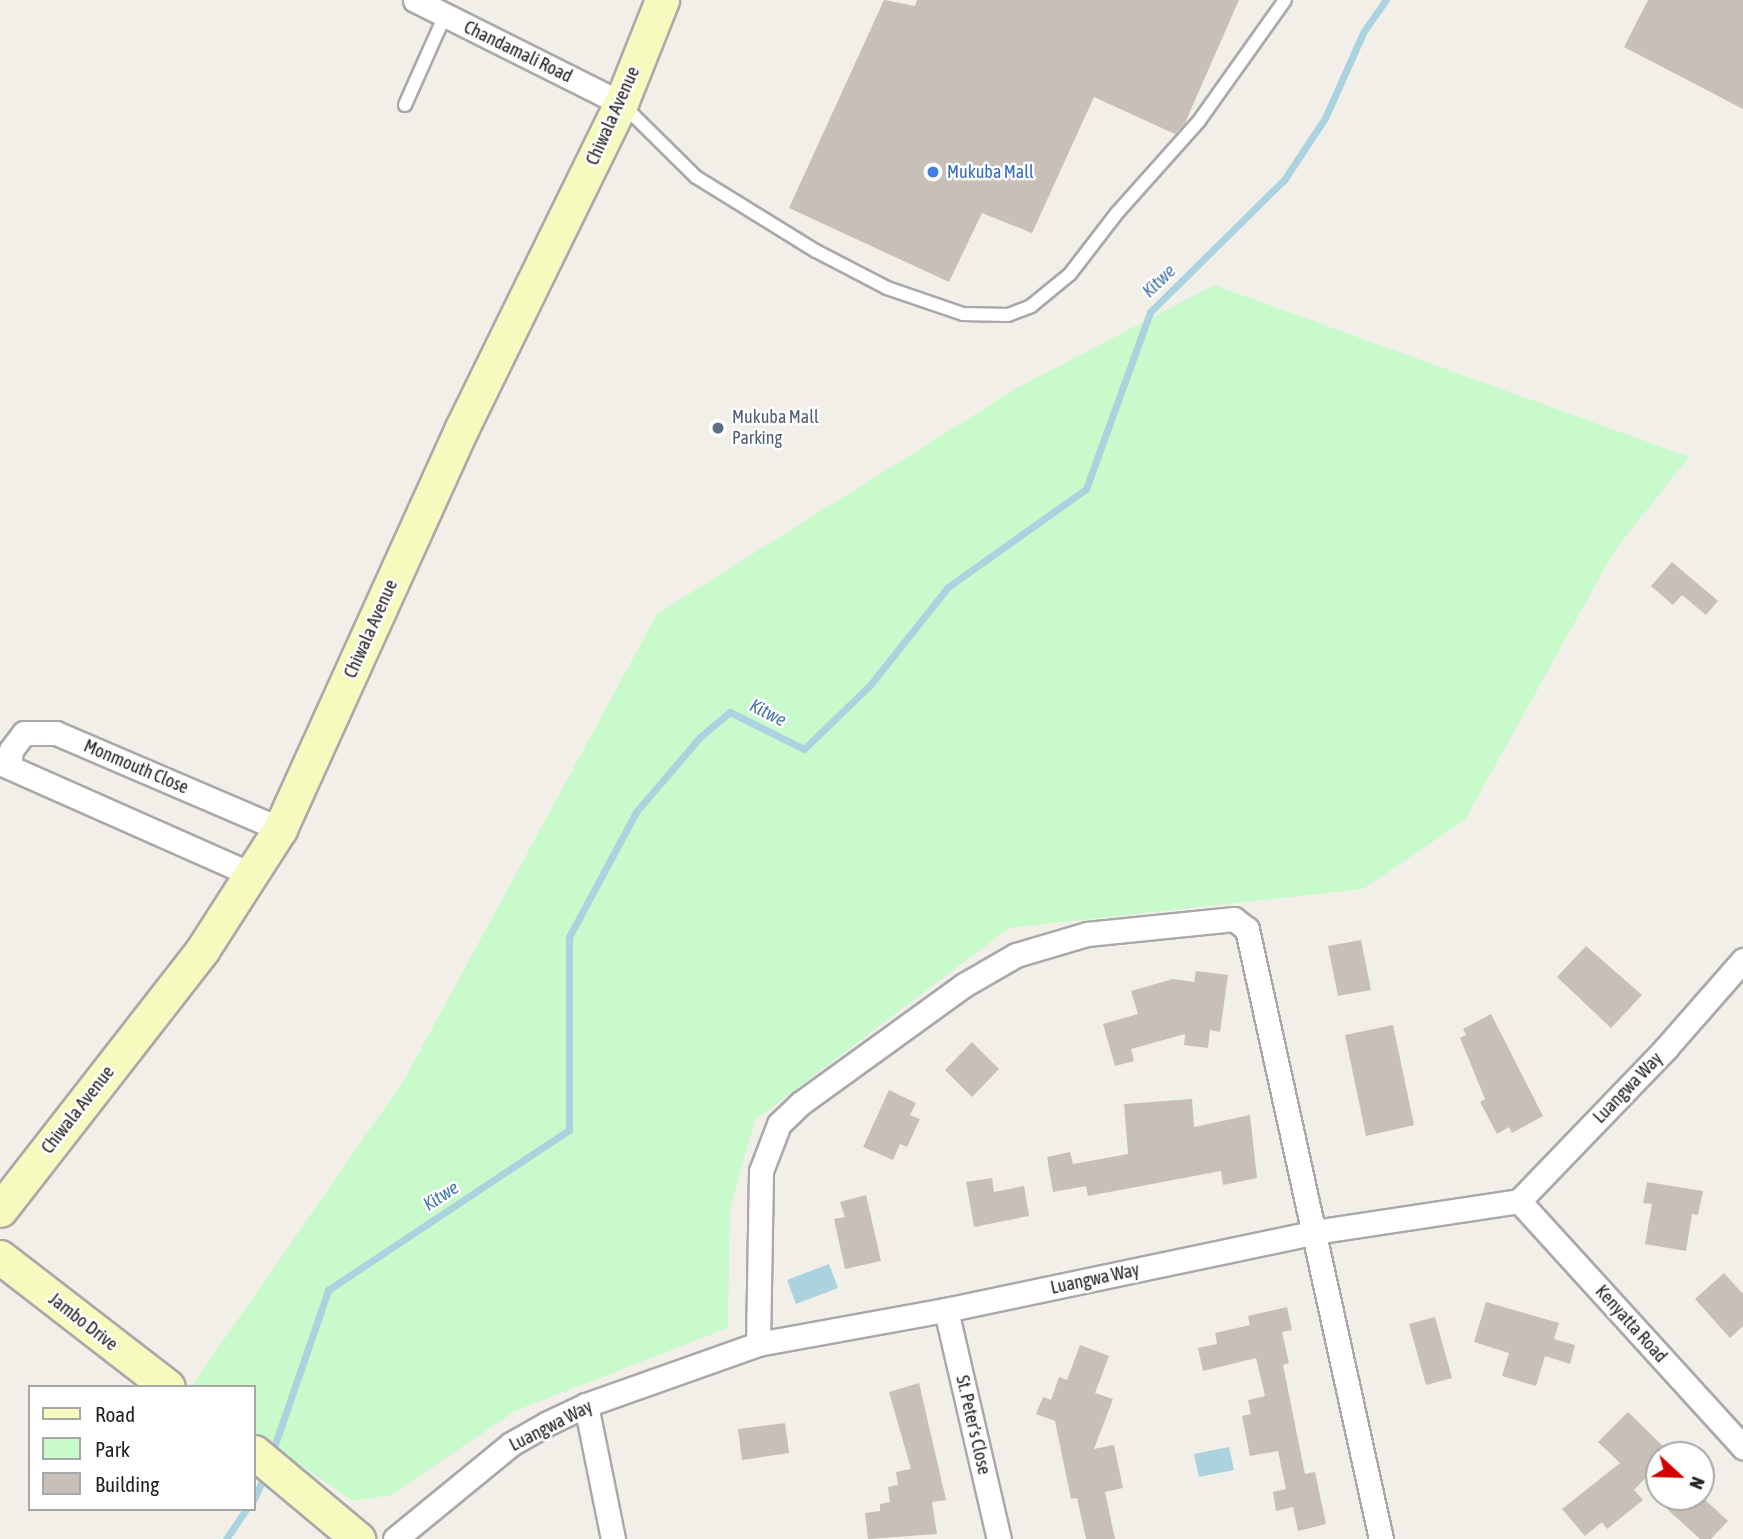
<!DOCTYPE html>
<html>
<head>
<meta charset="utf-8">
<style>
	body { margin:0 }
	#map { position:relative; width:1743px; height:1539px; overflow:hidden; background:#f2efe9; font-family:"Asap Condensed",sans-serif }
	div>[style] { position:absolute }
	.park>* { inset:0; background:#c8facc }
	.water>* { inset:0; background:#aad3df }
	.stream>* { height:7px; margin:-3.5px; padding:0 3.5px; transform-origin:3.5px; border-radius:3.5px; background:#aad3df }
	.building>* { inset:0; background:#c7bfb8 }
	.roads { filter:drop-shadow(2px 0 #a9a9a9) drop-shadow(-2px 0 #a9a9a9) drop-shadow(0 2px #a9a9a9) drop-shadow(0 -2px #a9a9a9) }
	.service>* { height:12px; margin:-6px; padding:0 6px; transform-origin:6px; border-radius:6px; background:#fff }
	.minor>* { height:23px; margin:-11.5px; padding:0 11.5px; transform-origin:11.5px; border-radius:11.5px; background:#fff }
	.secondary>* { height:33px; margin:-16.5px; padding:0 16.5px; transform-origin:16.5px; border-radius:16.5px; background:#f7fabf }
	.dots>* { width:19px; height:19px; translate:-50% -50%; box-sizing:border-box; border:4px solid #fff; border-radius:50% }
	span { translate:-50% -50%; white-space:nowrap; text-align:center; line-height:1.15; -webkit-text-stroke:5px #fff; paint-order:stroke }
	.street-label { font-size:18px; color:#222 }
	.shop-label { font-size:18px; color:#366cbe }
	.left { translate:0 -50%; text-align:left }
	.service-label { font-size:18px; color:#4e5e75 }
	.water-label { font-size:19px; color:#4a7aab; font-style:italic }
	.legend { position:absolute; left:28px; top:1385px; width:228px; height:126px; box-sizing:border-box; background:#fff; border:2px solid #a7a7a7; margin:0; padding:9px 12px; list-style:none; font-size:21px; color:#222 }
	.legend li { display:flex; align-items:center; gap:14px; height:35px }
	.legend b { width:35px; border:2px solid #a7a7a7 }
	.north { position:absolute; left:1645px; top:1441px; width:70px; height:70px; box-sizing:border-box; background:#fff; border:2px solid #a7a7a7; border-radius:50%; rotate:112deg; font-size:19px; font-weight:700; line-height:28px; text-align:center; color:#222 }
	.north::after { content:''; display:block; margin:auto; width:24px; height:32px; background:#d40000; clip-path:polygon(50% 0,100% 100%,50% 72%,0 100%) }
</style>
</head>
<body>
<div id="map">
	<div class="park">
		<div style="clip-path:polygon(1214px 285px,1689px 457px,1615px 550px,1465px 820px,1363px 889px,1009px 928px,755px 1120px,730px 1210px,728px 1328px,515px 1411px,391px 1495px,352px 1501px,254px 1433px,254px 1387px,191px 1387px,404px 1080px,657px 614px,1017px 388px)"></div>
	</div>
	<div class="water">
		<div style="clip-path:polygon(829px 1264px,838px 1288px,796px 1304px,787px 1280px)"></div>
		<div style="clip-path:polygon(1229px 1447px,1234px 1470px,1199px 1477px,1194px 1454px)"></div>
	</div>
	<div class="stream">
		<div style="left:271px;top:1456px;width:176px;rotate:-71deg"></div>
		<div style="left:328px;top:1290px;width:289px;rotate:-33.6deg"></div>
		<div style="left:569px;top:1130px;width:193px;rotate:-90deg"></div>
		<div style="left:569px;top:937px;width:142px;rotate:-61.8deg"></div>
		<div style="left:636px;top:812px;width:99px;rotate:-49.5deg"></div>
		<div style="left:700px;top:737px;width:39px;rotate:-40deg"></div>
		<div style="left:730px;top:712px;width:83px;rotate:26.6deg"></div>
		<div style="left:804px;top:749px;width:93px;rotate:-44.1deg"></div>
		<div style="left:871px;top:684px;width:124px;rotate:-51.6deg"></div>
		<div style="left:948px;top:587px;width:169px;rotate:-35.4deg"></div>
		<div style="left:1086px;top:489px;width:188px;rotate:-70.1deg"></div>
		<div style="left:1150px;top:312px;width:188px;rotate:-44.6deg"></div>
		<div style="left:1284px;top:180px;width:74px;rotate:-56.5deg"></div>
		<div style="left:1325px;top:118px;width:95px;rotate:-65.9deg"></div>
		<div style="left:1364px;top:31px;width:38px;rotate:-55deg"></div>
		<div style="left:254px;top:1499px;width:27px;rotate:-66deg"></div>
		<div style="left:226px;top:1539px;width:36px;rotate:-56deg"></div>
	</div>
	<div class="building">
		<div style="clip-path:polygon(884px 0,915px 6px,917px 0,1239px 0,1185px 123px,1175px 134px,1094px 97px,1032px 233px,982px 213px,949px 282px,789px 208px)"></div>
		<div style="clip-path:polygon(1648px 0,1743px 0,1743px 109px,1624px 47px)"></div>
		<div style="clip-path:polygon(1672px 562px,1718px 601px,1706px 615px,1682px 595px,1673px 605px,1651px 586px)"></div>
		<div style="clip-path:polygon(1361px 940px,1371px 990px,1338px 996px,1328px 946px)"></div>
		<div style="clip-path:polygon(1586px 946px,1642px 995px,1611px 1028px,1557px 977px)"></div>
		<div style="clip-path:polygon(1196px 971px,1228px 975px,1220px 1032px,1210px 1030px,1208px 1048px,1184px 1045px,1185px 1034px,1131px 1049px,1134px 1061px,1115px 1066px,1103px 1024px,1138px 1014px,1131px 991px,1173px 979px,1194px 982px)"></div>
		<div style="clip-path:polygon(1491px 1014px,1543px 1116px,1512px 1133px,1509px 1127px,1497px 1134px,1480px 1102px,1485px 1099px,1460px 1038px,1466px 1035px,1463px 1029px)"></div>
		<div style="clip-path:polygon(1393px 1025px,1414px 1125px,1366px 1136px,1345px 1035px)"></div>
		<div style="clip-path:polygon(972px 1042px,999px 1069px,972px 1097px,945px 1070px)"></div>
		<div style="clip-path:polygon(889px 1090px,916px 1103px,910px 1115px,920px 1119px,907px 1147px,900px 1144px,893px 1160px,863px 1147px)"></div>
		<div style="clip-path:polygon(1192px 1099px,1194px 1127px,1250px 1115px,1257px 1178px,1223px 1185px,1221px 1171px,1088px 1196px,1086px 1186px,1053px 1192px,1047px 1157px,1070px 1152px,1073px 1164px,1128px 1154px,1124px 1104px)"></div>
		<div style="clip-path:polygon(992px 1178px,994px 1192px,1024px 1186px,1029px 1216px,974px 1227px,966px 1182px)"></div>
		<div style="clip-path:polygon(1647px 1182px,1703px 1191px,1698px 1215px,1692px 1214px,1686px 1251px,1645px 1244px,1652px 1204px,1643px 1203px)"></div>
		<div style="clip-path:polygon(866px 1195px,881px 1261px,845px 1269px,834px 1219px,845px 1217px,840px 1202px)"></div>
		<div style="clip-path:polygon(1724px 1273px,1743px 1294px,1743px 1326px,1730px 1338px,1695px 1299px)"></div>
		<div style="clip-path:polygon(1486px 1302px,1559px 1323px,1554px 1339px,1575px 1345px,1570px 1364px,1545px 1356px,1536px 1386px,1502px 1376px,1509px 1353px,1474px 1342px)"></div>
		<div style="clip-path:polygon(1287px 1307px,1292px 1330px,1282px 1332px,1289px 1363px,1283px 1365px,1305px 1474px,1315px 1472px,1326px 1524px,1298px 1531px,1293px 1507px,1276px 1511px,1273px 1492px,1286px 1489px,1278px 1451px,1250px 1456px,1242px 1416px,1251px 1414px,1248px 1400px,1265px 1396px,1256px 1358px,1203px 1371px,1198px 1348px,1217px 1344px,1215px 1333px,1250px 1325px,1248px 1316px)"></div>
		<div style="clip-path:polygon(1435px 1317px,1452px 1378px,1426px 1385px,1409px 1324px)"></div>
		<div style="clip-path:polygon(1080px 1345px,1109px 1356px,1095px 1393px,1113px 1399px,1094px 1449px,1114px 1445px,1123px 1488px,1105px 1492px,1115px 1539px,1086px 1539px,1077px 1498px,1071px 1499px,1055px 1421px,1036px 1414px,1043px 1397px,1051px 1400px,1059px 1377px,1067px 1380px)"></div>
		<div style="clip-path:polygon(919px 1383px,946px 1500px,932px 1502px,937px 1534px,868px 1539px,865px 1513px,880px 1511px,880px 1504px,890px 1502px,888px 1487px,898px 1485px,896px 1472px,911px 1469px,889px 1392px)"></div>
		<div style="clip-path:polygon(1628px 1412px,1670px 1453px,1659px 1455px,1659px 1464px,1634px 1490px,1643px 1500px,1607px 1529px,1602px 1522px,1585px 1536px,1562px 1509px,1620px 1463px,1598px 1442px)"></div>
		<div style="clip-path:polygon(785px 1423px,789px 1453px,742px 1460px,738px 1429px)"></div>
		<div style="clip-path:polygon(1678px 1497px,1702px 1497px,1728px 1521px,1711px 1539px,1700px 1539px,1667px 1509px)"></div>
	</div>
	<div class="roads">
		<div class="service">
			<div style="left:621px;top:103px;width:105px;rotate:44.6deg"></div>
			<div style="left:696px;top:177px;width:141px;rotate:31.7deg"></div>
			<div style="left:816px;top:251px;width:80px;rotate:27.5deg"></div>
			<div style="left:887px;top:288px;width:80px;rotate:18.9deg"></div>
			<div style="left:963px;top:314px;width:45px;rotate:1.3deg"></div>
			<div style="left:1008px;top:315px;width:25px;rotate:-21deg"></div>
			<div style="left:1031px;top:306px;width:50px;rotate:-39.4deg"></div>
			<div style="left:1070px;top:274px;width:77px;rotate:-52.4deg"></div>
			<div style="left:1117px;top:213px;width:123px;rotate:-48.3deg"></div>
			<div style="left:1199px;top:121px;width:148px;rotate:-54.6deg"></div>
			<div style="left:405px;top:105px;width:98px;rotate:-66deg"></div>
		</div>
		<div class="minor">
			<div style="left:415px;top:0;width:230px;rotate:26.6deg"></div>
			<div style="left:0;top:763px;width:277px;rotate:23.9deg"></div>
			<div style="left:9px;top:767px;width:17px;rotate:-83deg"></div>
			<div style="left:11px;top:750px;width:21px;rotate:-53deg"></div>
			<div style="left:24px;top:733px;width:32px"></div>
			<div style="left:56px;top:733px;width:244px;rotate:23.2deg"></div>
			<div style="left:1519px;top:1201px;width:333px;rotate:47.7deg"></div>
			<div style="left:946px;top:1310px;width:235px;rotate:77deg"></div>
			<div style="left:758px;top:1344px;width:173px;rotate:-89deg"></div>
			<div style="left:761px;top:1171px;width:50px;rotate:-69deg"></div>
			<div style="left:779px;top:1124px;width:30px;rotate:-44deg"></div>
			<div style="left:801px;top:1103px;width:201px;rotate:-35.9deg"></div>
			<div style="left:964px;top:985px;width:60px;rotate:-30deg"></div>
			<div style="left:1016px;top:955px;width:74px;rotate:-16.5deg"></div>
			<div style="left:1087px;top:934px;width:148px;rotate:-5.8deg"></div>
			<div style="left:1234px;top:919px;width:16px;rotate:38deg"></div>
			<div style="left:1247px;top:929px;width:625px;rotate:77.61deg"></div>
			<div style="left:586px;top:1405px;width:137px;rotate:78.6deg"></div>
			<div style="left:395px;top:1539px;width:150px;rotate:-39.3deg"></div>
			<div style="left:511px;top:1444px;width:40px;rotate:-29.7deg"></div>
			<div style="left:546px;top:1424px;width:44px;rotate:-25.4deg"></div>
			<div style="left:586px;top:1405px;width:182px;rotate:-19.5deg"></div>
			<div style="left:758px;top:1344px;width:191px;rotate:-10.3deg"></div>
			<div style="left:946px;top:1310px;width:377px;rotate:-11.9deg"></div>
			<div style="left:1315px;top:1232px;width:206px;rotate:-8.6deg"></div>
			<div style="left:1519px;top:1201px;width:212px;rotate:-46.1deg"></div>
			<div style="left:1666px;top:1048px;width:117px;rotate:-48.8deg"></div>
		</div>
		<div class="secondary">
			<div style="left:0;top:1210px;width:331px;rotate:-52.1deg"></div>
			<div style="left:203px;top:949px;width:143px;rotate:-57.3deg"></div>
			<div style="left:280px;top:829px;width:440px;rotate:-65.6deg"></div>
			<div style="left:462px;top:428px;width:362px;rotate:-63.9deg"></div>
			<div style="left:621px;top:103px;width:111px;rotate:-68.3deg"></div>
			<div style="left:0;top:1257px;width:212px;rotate:37.7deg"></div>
			<div style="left:254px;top:1452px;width:136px;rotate:39.9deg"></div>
		</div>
	</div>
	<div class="dots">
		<div style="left:933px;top:172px;background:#3f7fe0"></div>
		<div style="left:718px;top:428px;background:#5c6f8a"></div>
	</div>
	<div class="street-label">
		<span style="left:518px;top:52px;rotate:26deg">Chandamali Road</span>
		<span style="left:613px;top:116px;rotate:-66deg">Chiwala Avenue</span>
		<span style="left:371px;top:629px;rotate:-66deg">Chiwala Avenue</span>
		<span style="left:136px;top:767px;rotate:23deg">Monmouth Close</span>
		<span style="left:1628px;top:1088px;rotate:-46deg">Luangwa Way</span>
		<span style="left:78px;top:1110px;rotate:-52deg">Chiwala Avenue</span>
		<span style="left:1095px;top:1279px;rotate:-12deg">Luangwa Way</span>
		<span style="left:83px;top:1322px;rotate:38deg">Jambo Drive</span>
		<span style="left:1631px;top:1324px;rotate:48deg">Kenyatta Road</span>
		<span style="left:973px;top:1425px;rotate:77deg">St. Peter's Close</span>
		<span style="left:551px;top:1426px;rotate:-27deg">Luangwa Way</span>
	</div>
	<div class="shop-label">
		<span class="left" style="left:947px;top:172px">Mukuba Mall</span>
	</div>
	<div class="service-label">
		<span class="left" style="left:732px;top:428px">Mukuba Mall<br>Parking</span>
	</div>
	<div class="water-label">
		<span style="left:1159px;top:281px;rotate:-44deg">Kitwe</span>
		<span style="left:768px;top:713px;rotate:27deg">Kitwe</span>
		<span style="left:441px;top:1196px;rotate:-33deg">Kitwe</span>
	</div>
	<ul class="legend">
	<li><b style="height:9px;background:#f7fabf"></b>Road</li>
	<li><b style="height:19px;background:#c8facc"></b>Park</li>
	<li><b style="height:19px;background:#c7bfb8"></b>Building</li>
	</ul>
	<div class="north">N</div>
</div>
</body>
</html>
